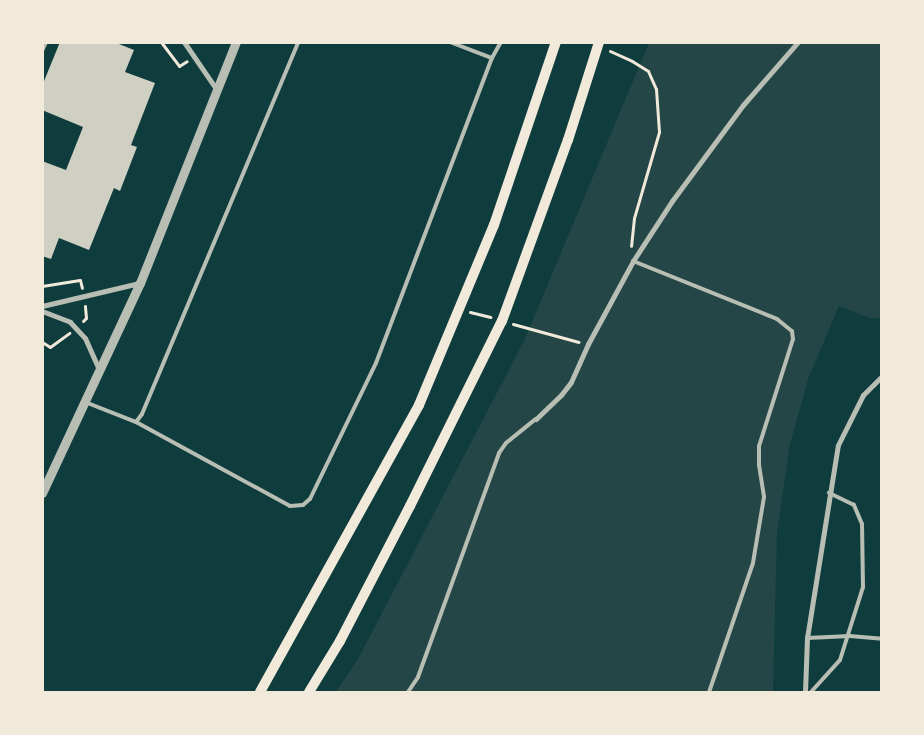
<!DOCTYPE html>
<html>
<head>
<meta charset="utf-8">
<style>
	body { margin:0 }
	#map { position:relative; width:924px; height:735px; overflow:hidden; background:#0f3d3e; font-family:"Source Sans 3",sans-serif }
	div>[style] { position:absolute }
	.green>* { inset:0; background:#244646 }
	.building>* { inset:0; background:#cfcfc3 }
	.path>* { height:3px; margin:-1.5px; padding:0 1.5px; transform-origin:1.5px; border-radius:1.5px; background:#f1e9da }
	.service>* { height:4px; margin:-2px; padding:0 2px; transform-origin:2px; border-radius:2px; background:#b8beb3 }
	.minor>* { height:5px; margin:-2.5px; padding:0 2.5px; transform-origin:2.5px; border-radius:2.5px; background:#b8beb3 }
	.tertiary>* { height:9px; margin:-4.5px; padding:0 4.5px; transform-origin:4.5px; border-radius:4.5px; background:#b8beb3 }
	.secondary>* { height:10px; margin:-5px; padding:0 5px; transform-origin:5px; border-radius:5px; background:#f1e9da }
	span { translate:-50% -50%; white-space:nowrap; text-align:center; line-height:1.15; -webkit-text-stroke:5px #f1e9da; paint-order:stroke }
	.frame { position:absolute; inset:0; border:44px solid #f1e9da; pointer-events:none }
</style>
</head>
<body>
<div id="map">
	<div class="green">
		<div style="clip-path:polygon(649px 43px,881px 43px,881px 318px,870px 318px,839px 306px,808px 379px,790px 444px,777px 532px,773px 692px,336px 692px,358px 659px,524px 341px)"></div>
	</div>
	<div class="building">
		<div style="clip-path:polygon(60px 42px,114px 42px,134px 50px,125px 72px,155px 83px,131px 145px,137px 147px,120px 191px,114px 188px,89px 250px,59px 238px,51px 259px,42px 256px,42px 161px,66px 170px,83px 127px,42px 110px,42px 86px)"></div>
	</div>
	<div class="path">
		<div style="left:161px;top:42px;width:30px;rotate:53deg"></div>
		<div style="left:179px;top:66px;width:9px;rotate:-32deg"></div>
		<div style="left:610px;top:51px;width:24px;rotate:24deg"></div>
		<div style="left:632px;top:61px;width:19px;rotate:32deg"></div>
		<div style="left:648px;top:71px;width:20px;rotate:66deg"></div>
		<div style="left:656px;top:89px;width:43px;rotate:86deg"></div>
		<div style="left:659px;top:132px;width:90px;rotate:106.2deg"></div>
		<div style="left:634px;top:218px;width:28px;rotate:96deg"></div>
		<div style="left:42px;top:286px;width:38px;rotate:-9deg"></div>
		<div style="left:80px;top:280px;width:8px;rotate:76deg"></div>
		<div style="left:470px;top:312px;width:21px;rotate:14deg"></div>
		<div style="left:83px;top:321px;width:4px;rotate:-45deg"></div>
		<div style="left:86px;top:318px;width:12px;rotate:-95deg"></div>
		<div style="left:513px;top:324px;width:68px;rotate:15.3deg"></div>
		<div style="left:42px;top:342px;width:9px;rotate:32deg"></div>
		<div style="left:50px;top:347px;width:24px;rotate:-36deg"></div>
	</div>
	<div class="service">
		<div style="left:450px;top:42px;width:45px;rotate:20.9deg"></div>
		<div style="left:42px;top:51px;width:10px;rotate:-66deg"></div>
		<div style="left:633px;top:261px;width:155px;rotate:21.9deg"></div>
		<div style="left:777px;top:319px;width:19px;rotate:39deg"></div>
		<div style="left:792px;top:331px;width:8px;rotate:83deg"></div>
		<div style="left:793px;top:339px;width:112px;rotate:107.6deg"></div>
		<div style="left:759px;top:446px;width:19px;rotate:90deg"></div>
		<div style="left:759px;top:465px;width:32px;rotate:81deg"></div>
		<div style="left:764px;top:497px;width:67px;rotate:99.5deg"></div>
		<div style="left:753px;top:563px;width:136px;rotate:108.8deg"></div>
		<div style="left:85px;top:402px;width:55px;rotate:21.4deg"></div>
		<div style="left:136px;top:422px;width:10px;rotate:-53deg"></div>
		<div style="left:142px;top:414px;width:403px;rotate:-67.2deg"></div>
		<div style="left:136px;top:422px;width:175px;rotate:28.6deg"></div>
		<div style="left:290px;top:506px;width:13px;rotate:-4deg"></div>
		<div style="left:303px;top:505px;width:9px;rotate:-41deg"></div>
		<div style="left:310px;top:499px;width:151px;rotate:-64.1deg"></div>
		<div style="left:376px;top:363px;width:326px;rotate:-69.2deg"></div>
		<div style="left:492px;top:58px;width:18px;rotate:-61deg"></div>
		<div style="left:807px;top:638px;width:43px;rotate:-2.7deg"></div>
		<div style="left:850px;top:636px;width:32px;rotate:5deg"></div>
		<div style="left:408px;top:692px;width:18px;rotate:-56deg"></div>
		<div style="left:418px;top:677px;width:238px;rotate:-70.1deg"></div>
		<div style="left:499px;top:453px;width:12px;rotate:-55deg"></div>
		<div style="left:506px;top:443px;width:38px;rotate:-39deg"></div>
		<div style="left:811px;top:692px;width:43px;rotate:-47.8deg"></div>
		<div style="left:840px;top:660px;width:77px;rotate:-72.5deg"></div>
		<div style="left:863px;top:587px;width:63px;rotate:-90.9deg"></div>
		<div style="left:862px;top:524px;width:21px;rotate:-113deg"></div>
		<div style="left:854px;top:505px;width:28px;rotate:-154deg"></div>
	</div>
	<div class="minor">
		<div style="left:184px;top:42px;width:58px;rotate:55.5deg"></div>
		<div style="left:42px;top:306px;width:100px;rotate:-13.3deg"></div>
		<div style="left:42px;top:311px;width:30px;rotate:21deg"></div>
		<div style="left:70px;top:322px;width:22px;rotate:47deg"></div>
		<div style="left:85px;top:338px;width:35px;rotate:66deg"></div>
		<div style="left:536px;top:419px;width:35px;rotate:-44deg"></div>
		<div style="left:561px;top:395px;width:16px;rotate:-52deg"></div>
		<div style="left:571px;top:382px;width:42px;rotate:-65.9deg"></div>
		<div style="left:588px;top:344px;width:94px;rotate:-61.5deg"></div>
		<div style="left:633px;top:261px;width:72px;rotate:-57deg"></div>
		<div style="left:672px;top:201px;width:119px;rotate:-53.5deg"></div>
		<div style="left:743px;top:105px;width:84px;rotate:-48.9deg"></div>
		<div style="left:805px;top:692px;width:54px;rotate:-87.9deg"></div>
		<div style="left:807px;top:638px;width:195px;rotate:-80.9deg"></div>
		<div style="left:838px;top:445px;width:56px;rotate:-63.4deg"></div>
		<div style="left:863px;top:395px;width:27px;rotate:-45deg"></div>
	</div>
	<div class="tertiary">
		<div style="left:42px;top:493px;width:232px;rotate:-65deg"></div>
		<div style="left:140px;top:283px;width:259px;rotate:-68.3deg"></div>
	</div>
	<div class="secondary">
		<div style="left:260px;top:692px;width:328px;rotate:-61deg"></div>
		<div style="left:419px;top:405px;width:195px;rotate:-67.4deg"></div>
		<div style="left:494px;top:225px;width:193px;rotate:-71.3deg"></div>
		<div style="left:309px;top:692px;width:60px;rotate:-58.7deg"></div>
		<div style="left:340px;top:641px;width:152px;rotate:-62.6deg"></div>
		<div style="left:410px;top:506px;width:207px;rotate:-63.6deg"></div>
		<div style="left:502px;top:321px;width:193px;rotate:-70deg"></div>
		<div style="left:568px;top:140px;width:103px;rotate:-72.4deg"></div>
	</div>
	<div class="frame"></div>
</div>
</body>
</html>
